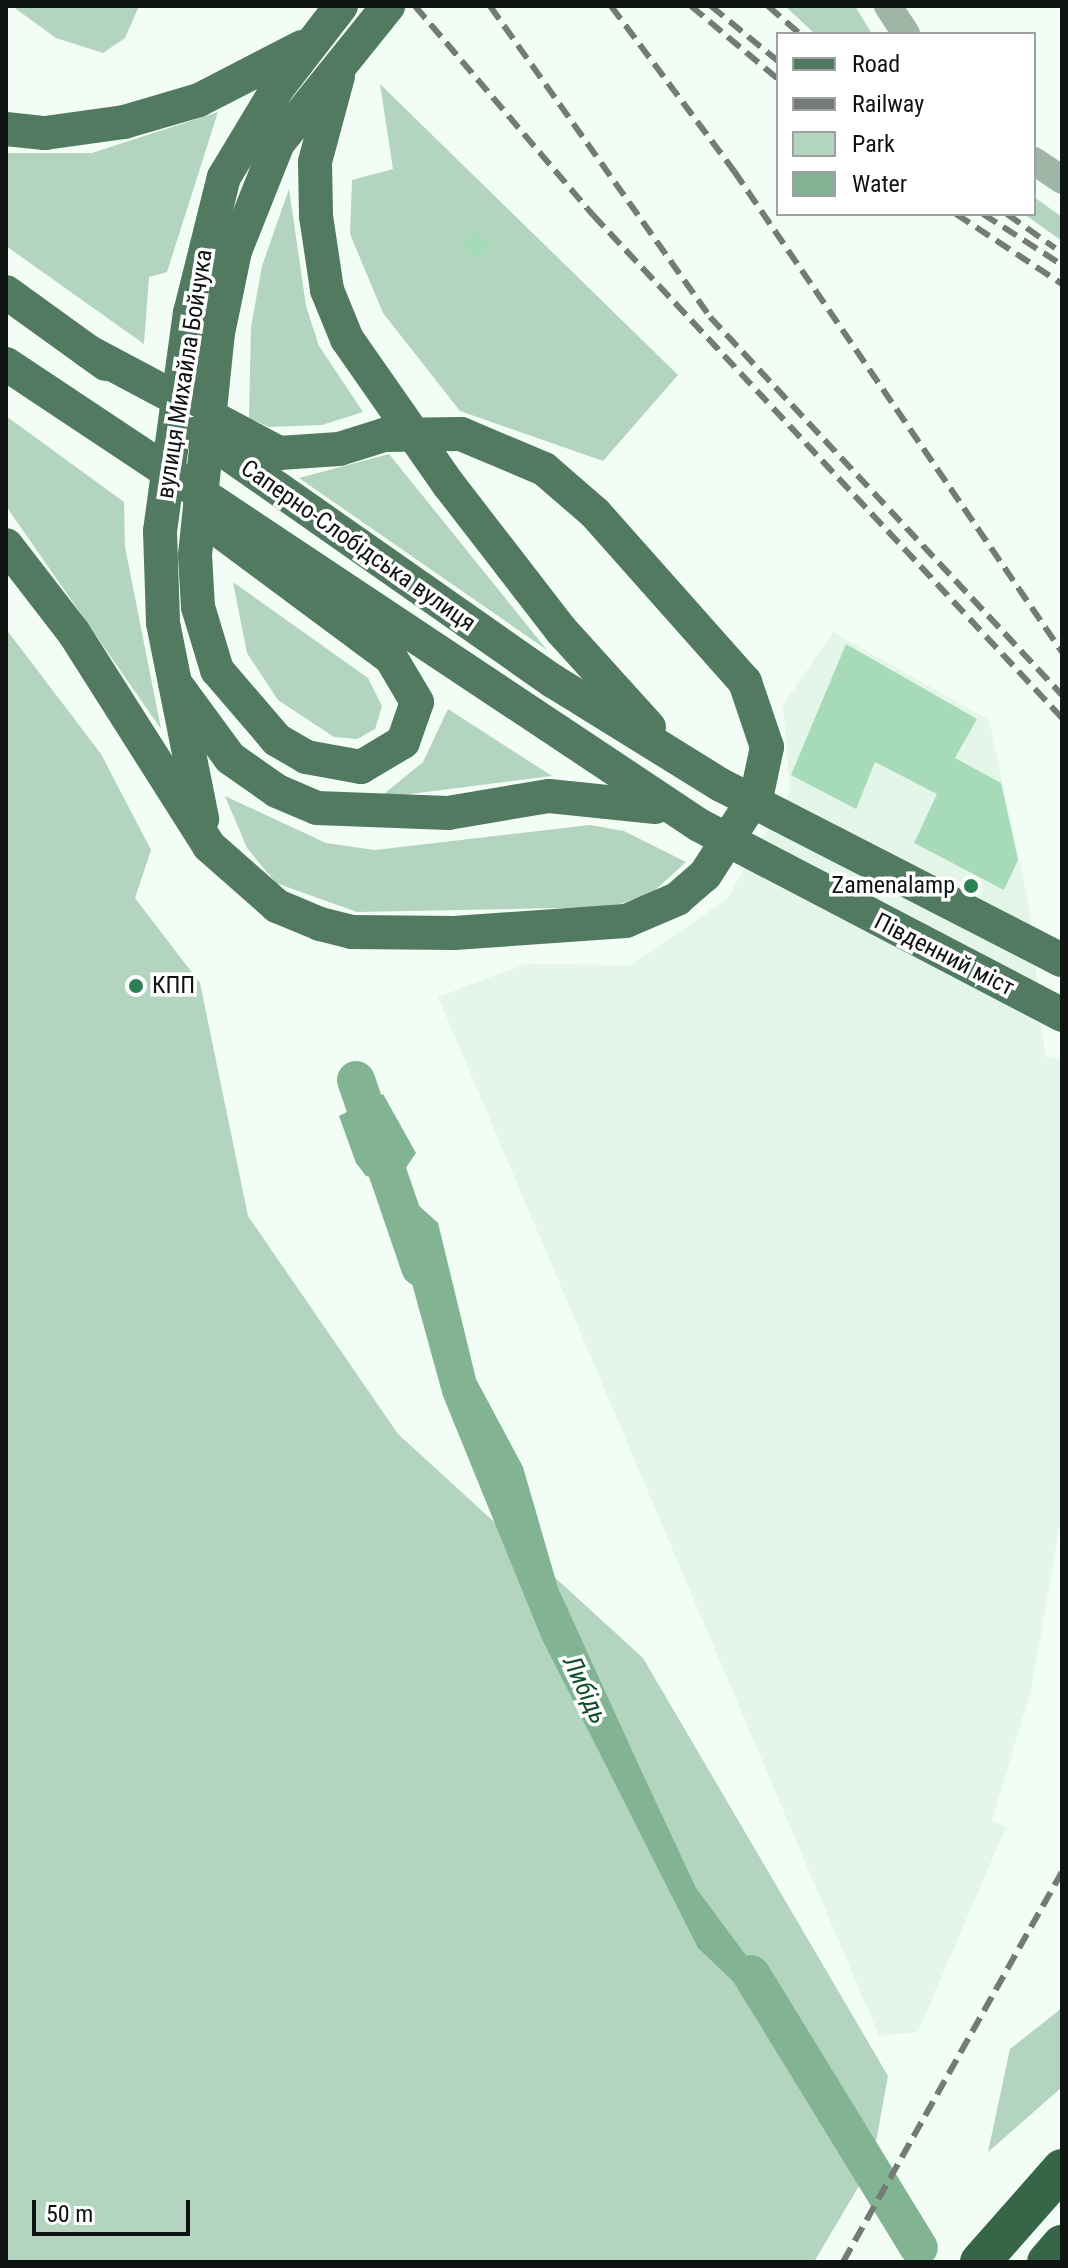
<!DOCTYPE html>
<html>
<head>
<meta charset="utf-8">
<style>
	body { margin:0 }
	#map { position:relative; width:1068px; height:2268px; overflow:hidden; background:#f2fdf6; font-family:"Roboto Condensed",sans-serif }
	div>[style] { position:absolute }
	.built>* { inset:0; background:#e4f6e9 }
	.green>* { inset:0; background:#b3d4be }
	.water>* { inset:0; background:#82b493 }
	.river>* { height:38px; margin:-19px; padding:0 19px; transform-origin:19px; border-radius:19px; background:#82b493 }
	.building>* { inset:0; background:#a7dab8 }
	.minor>* { height:28px; margin:-14px; padding:0 14px; transform-origin:14px; border-radius:14px; background:#9fb5a6 }
	.major>* { height:34px; margin:-17px; padding:0 17px; transform-origin:17px; border-radius:17px; background:#527a60 }
	.highway>* { height:40px; margin:-20px; padding:0 20px; transform-origin:20px; border-radius:20px; background:#366548 }
	.rail>* { height:6px; margin-top:-3px; transform-origin:0; background:repeating-linear-gradient(90deg,#747b77 0 16px,transparent 0 24px) }
	.major-bridge>* { height:34px; margin:-17px; padding:0 17px; transform-origin:17px; border-radius:17px; background:#527a60 }
	.dots>* { width:22px; height:22px; translate:-50% -50%; box-sizing:border-box; border:4px solid #fff; border-radius:50% }
	span { translate:-50% -50%; white-space:nowrap; text-align:center; line-height:1.15; -webkit-text-stroke:7px #fff; paint-order:stroke }
	.street-label { font-size:24px; color:#0f1311 }
	.poi-label { font-size:24px; color:#0f1311 }
	.right { translate:-100% -50%; text-align:right }
	.left { translate:0 -50%; text-align:left }
	.water-label { font-size:26px; color:#134e2f; font-style:italic }
	.frame { position:absolute; inset:0; border:8px solid #0f1311; pointer-events:none }
	.legend { position:absolute; left:776px; top:32px; width:260px; height:184px; box-sizing:border-box; background:#fff; border:2px solid #9fa1a0; margin:0; padding:10px 14px; list-style:none; font-size:24px; color:#0f1311 }
	.legend li { display:flex; align-items:center; gap:16px; height:40px }
	.legend b { width:40px; border:2px solid #9fa1a0 }
	.scale { position:absolute; left:32px; top:2200px; width:158px; height:36px; box-sizing:border-box; border:4px solid #0f1311; border-top:0; padding-left:10px; font-size:24px; line-height:28px; white-space:nowrap; color:#0f1311; -webkit-text-stroke:6px #fff; paint-order:stroke }
</style>
</head>
<body>
<div id="map">
	<div class="built">
		<div style="clip-path:polygon(833px 632px,989px 720px,1029px 905px,1045px 1056px,1062px 1060px,1062px 1512px,1031px 1691px,992px 1821px,1006px 1827px,918px 2032px,879px 2036px,438px 997px,525px 964px,631px 965px,727px 899px,790px 791px,783px 705px)"></div>
	</div>
	<div class="green">
		<div style="clip-path:polygon(12px 6px,139px 6px,125px 38px,103px 53px,56px 38px)"></div>
		<div style="clip-path:polygon(785px 6px,855px 6px,872px 34px,815px 34px)"></div>
		<div style="clip-path:polygon(380px 84px,678px 375px,603px 461px,460px 411px,383px 313px,350px 234px,352px 180px,393px 169px)"></div>
		<div style="clip-path:polygon(218px 112px,167px 272px,149px 277px,144px 344px,6px 246px,6px 153px,92px 153px)"></div>
		<div style="clip-path:polygon(289px 189px,306px 306px,319px 346px,363px 412px,322px 425px,269px 427px,249px 418px,251px 327px,262px 266px)"></div>
		<div style="clip-path:polygon(1034px 197px,1062px 217px,1062px 241px,1024px 214px,1034px 214px)"></div>
		<div style="clip-path:polygon(6px 416px,124px 502px,125px 547px,161px 729px,6px 506px)"></div>
		<div style="clip-path:polygon(389px 454px,547px 650px,299px 478px)"></div>
		<div style="clip-path:polygon(233px 582px,368px 678px,382px 706px,375px 729px,357px 739px,334px 737px,278px 700px,247px 653px)"></div>
		<div style="clip-path:polygon(6px 629px,101px 754px,151px 850px,135px 898px,200px 983px,248px 1216px,398px 1434px,643px 1658px,888px 2076px,872px 2164px,814px 2262px,6px 2262px)"></div>
		<div style="clip-path:polygon(448px 709px,552px 776px,379px 798px,423px 762px)"></div>
		<div style="clip-path:polygon(225px 796px,326px 843px,375px 850px,590px 825px,624px 831px,686px 862px,652px 893px,611px 907px,357px 912px,276px 883px,247px 848px)"></div>
		<div style="clip-path:polygon(1062px 2008px,1062px 2087px,988px 2152px,1010px 2049px)"></div>
	</div>
	<div class="water">
		<div style="clip-path:polygon(383px 1094px,416px 1153px,405px 1169px,380px 1179px,366px 1176px,356px 1163px,339px 1116px)"></div>
		<div style="clip-path:polygon(416px 1203px,438px 1223px,476px 1379px,523px 1467px,558px 1588px,640px 1768px,696px 1888px,788px 2012px,771px 2017px,698px 1948px,542px 1639px,443px 1396px,397px 1229px)"></div>
	</div>
	<div class="river">
		<div style="left:356px;top:1080px;width:198px;rotate:71.1deg"></div>
		<div style="left:751px;top:1974px;width:321px;rotate:58.5deg"></div>
	</div>
	<div class="building">
		<div style="clip-path:polygon(474px 230px,492px 245px,479px 260px,461px 245px)"></div>
		<div style="clip-path:polygon(846px 644px,977px 719px,955px 758px,1001px 783px,1018px 860px,1004px 890px,914px 843px,937px 794px,875px 762px,856px 809px,791px 775px)"></div>
	</div>
	<div class="minor">
		<div style="left:888px;top:6px;width:33px;rotate:57deg"></div>
		<div style="left:1034px;top:161px;width:34px;rotate:34deg"></div>
	</div>
	<div class="major">
		<div style="left:338px;top:76px;width:89px;rotate:105deg"></div>
		<div style="left:315px;top:162px;width:54px;rotate:88.9deg"></div>
		<div style="left:316px;top:216px;width:75px;rotate:81.5deg"></div>
		<div style="left:327px;top:290px;width:53px;rotate:67.8deg"></div>
		<div style="left:6px;top:129px;width:39px;rotate:6deg"></div>
		<div style="left:45px;top:133px;width:80px;rotate:-7.9deg"></div>
		<div style="left:124px;top:122px;width:78px;rotate:-16.3deg"></div>
		<div style="left:199px;top:100px;width:116px;rotate:-27.2deg"></div>
		<div style="left:6px;top:292px;width:123px;rotate:35.8deg"></div>
		<div style="left:190px;top:313px;width:140px;rotate:-76deg"></div>
		<div style="left:224px;top:177px;width:103px;rotate:-58.9deg"></div>
		<div style="left:277px;top:89px;width:105px;rotate:-52.4deg"></div>
		<div style="left:218px;top:333px;width:84px;rotate:-78.3deg"></div>
		<div style="left:235px;top:251px;width:116px;rotate:-68.3deg"></div>
		<div style="left:278px;top:143px;width:176px;rotate:-51.2deg"></div>
		<div style="left:6px;top:364px;width:832px;rotate:33.63deg"></div>
		<div style="left:200px;top:434px;width:431px;rotate:35deg"></div>
		<div style="left:553px;top:681px;width:198px;rotate:31.8deg"></div>
		<div style="left:449px;top:485px;width:183px;rotate:52.3deg"></div>
		<div style="left:561px;top:630px;width:131px;rotate:47.8deg"></div>
		<div style="left:160px;top:531px;width:92px;rotate:88.1deg"></div>
		<div style="left:163px;top:623px;width:200px;rotate:78.7deg"></div>
		<div style="left:6px;top:545px;width:111px;rotate:52.3deg"></div>
		<div style="left:74px;top:633px;width:252px;rotate:57.6deg"></div>
		<div style="left:209px;top:846px;width:91px;rotate:41.4deg"></div>
		<div style="left:277px;top:906px;width:47px;rotate:22.7deg"></div>
		<div style="left:320px;top:924px;width:33px;rotate:14deg"></div>
		<div style="left:352px;top:932px;width:102px;rotate:0.6deg"></div>
		<div style="left:454px;top:933px;width:172px;rotate:-4deg"></div>
		<div style="left:626px;top:921px;width:56px;rotate:-23.3deg"></div>
		<div style="left:677px;top:899px;width:37px;rotate:-41deg"></div>
		<div style="left:705px;top:875px;width:96px;rotate:-57.3deg"></div>
		<div style="left:757px;top:794px;width:48px;rotate:-78deg"></div>
		<div style="left:767px;top:747px;width:69px;rotate:-108.7deg"></div>
		<div style="left:745px;top:682px;width:226px;rotate:-131.6deg"></div>
		<div style="left:595px;top:513px;width:67px;rotate:-139.2deg"></div>
		<div style="left:544px;top:469px;width:90px;rotate:-157.1deg"></div>
		<div style="left:461px;top:434px;width:77px;rotate:179.3deg"></div>
		<div style="left:384px;top:435px;width:47px;rotate:162.7deg"></div>
		<div style="left:339px;top:449px;width:60px;rotate:176.2deg"></div>
		<div style="left:279px;top:453px;width:215px;rotate:-152deg"></div>
		<div style="left:195px;top:555px;width:52px;rotate:86.7deg"></div>
		<div style="left:198px;top:607px;width:66px;rotate:73.2deg"></div>
		<div style="left:217px;top:670px;width:92px;rotate:49.4deg"></div>
		<div style="left:277px;top:740px;width:34px;rotate:30deg"></div>
		<div style="left:306px;top:757px;width:56px;rotate:10.3deg"></div>
		<div style="left:361px;top:767px;width:49px;rotate:-30.8deg"></div>
		<div style="left:403px;top:742px;width:42px;rotate:-70.7deg"></div>
		<div style="left:417px;top:702px;width:51px;rotate:-120.6deg"></div>
		<div style="left:391px;top:658px;width:228px;rotate:-143.4deg"></div>
		<div style="left:175px;top:683px;width:93px;rotate:53.7deg"></div>
		<div style="left:230px;top:758px;width:57px;rotate:35.1deg"></div>
		<div style="left:277px;top:791px;width:43px;rotate:23deg"></div>
		<div style="left:317px;top:808px;width:131px;rotate:2.2deg"></div>
		<div style="left:448px;top:813px;width:102px;rotate:-9.6deg"></div>
		<div style="left:549px;top:796px;width:107px;rotate:5.9deg"></div>
	</div>
	<div class="highway">
		<div style="left:980px;top:2262px;width:124px;rotate:-48.6deg"></div>
		<div style="left:1047px;top:2262px;width:23px;rotate:-49deg"></div>
	</div>
	<div class="rail">
		<div style="left:415px;top:6px;width:275px;rotate:49.6deg"></div>
		<div style="left:593px;top:215px;width:688px;rotate:47deg"></div>
		<div style="left:490px;top:6px;width:381px;rotate:54.7deg"></div>
		<div style="left:710px;top:317px;width:517px;rotate:47.04deg"></div>
		<div style="left:611px;top:6px;width:206px;rotate:53.3deg"></div>
		<div style="left:734px;top:171px;width:582px;rotate:55.71deg"></div>
		<div style="left:691px;top:6px;width:114px;rotate:40deg"></div>
		<div style="left:711px;top:6px;width:87px;rotate:39.4deg"></div>
		<div style="left:768px;top:6px;width:43px;rotate:41.2deg"></div>
		<div style="left:956px;top:214px;width:127px;rotate:33.4deg"></div>
		<div style="left:983px;top:214px;width:94px;rotate:32.8deg"></div>
		<div style="left:1007px;top:214px;width:59px;rotate:35.3deg"></div>
		<div style="left:843px;top:2262px;width:447px;rotate:-60.7deg"></div>
	</div>
	<div class="major-bridge">
		<div style="left:347px;top:339px;width:178px;rotate:55.1deg"></div>
		<div style="left:160px;top:531px;width:220px;rotate:-82.2deg"></div>
		<div style="left:195px;top:555px;width:223px;rotate:-84.1deg"></div>
		<div style="left:721px;top:785px;width:383px;rotate:27.2deg"></div>
		<div style="left:699px;top:825px;width:410px;rotate:27.6deg"></div>
	</div>
	<div class="dots">
		<div style="left:971px;top:886px;background:#2d8053"></div>
		<div style="left:136px;top:986px;background:#2d8053"></div>
	</div>
	<div class="street-label">
		<span style="left:185px;top:374px;rotate:-81deg">вулиця Михайла Бойчука</span>
		<span style="left:358px;top:546px;rotate:35deg">Саперно-Слобідська вулиця</span>
		<span style="left:944px;top:955px;rotate:27deg">Південний міст</span>
	</div>
	<div class="poi-label">
		<span class="right" style="left:955px;top:886px">Zamenalamp</span>
		<span class="left" style="left:152px;top:986px">КПП</span>
	</div>
	<div class="water-label">
		<span style="left:585px;top:1690px;rotate:65deg">Либідь</span>
	</div>
	<div class="frame"></div>
	<ul class="legend">
	<li><b style="height:10px;background:#527a60"></b>Road</li>
	<li><b style="height:10px;background:#747b77"></b>Railway</li>
	<li><b style="height:22px;background:#b3d4be"></b>Park</li>
	<li><b style="height:22px;background:#82b493"></b>Water</li>
	</ul>
	<div class="scale">50 m</div>
</div>
</body>
</html>
